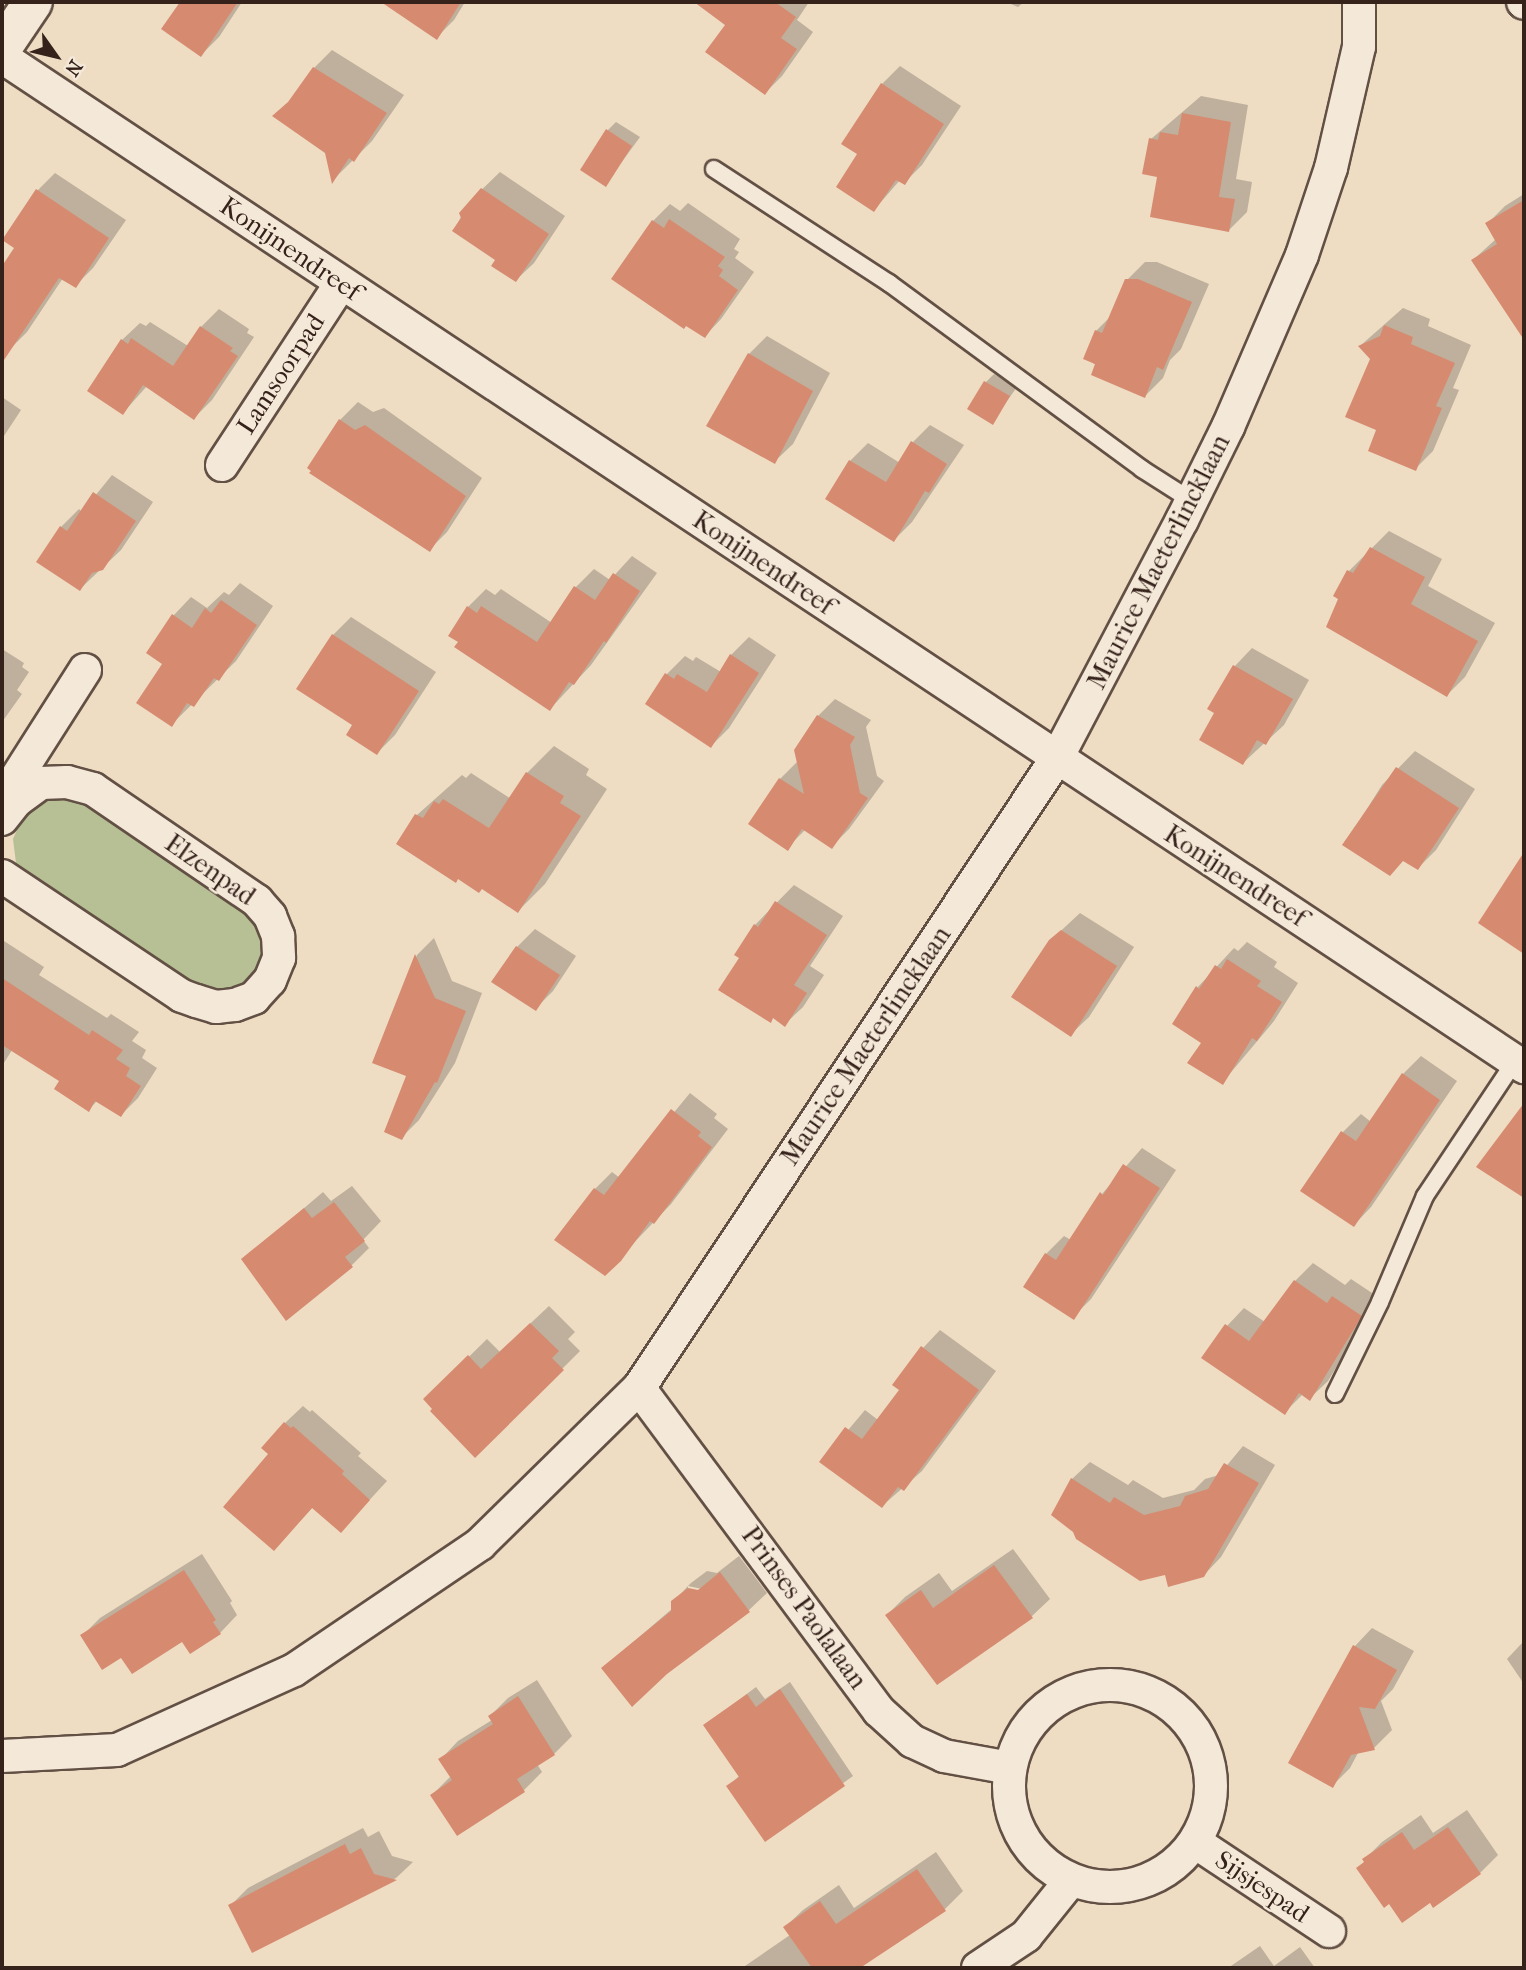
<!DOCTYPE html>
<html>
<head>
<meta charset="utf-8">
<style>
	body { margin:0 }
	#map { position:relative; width:1526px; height:1970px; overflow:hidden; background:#eedcc3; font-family:"IM FELL French Canon",serif }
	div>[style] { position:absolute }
	.green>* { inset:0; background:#b7c095 }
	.shadow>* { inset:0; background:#0003 }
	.building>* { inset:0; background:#d68b71 }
	.roads { filter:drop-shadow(2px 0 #635045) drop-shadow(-2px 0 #635045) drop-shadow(0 2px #635045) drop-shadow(0 -2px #635045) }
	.service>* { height:16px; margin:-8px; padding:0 8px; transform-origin:8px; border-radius:8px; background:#f4e8d8 }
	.minor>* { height:32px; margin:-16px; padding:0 16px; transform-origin:16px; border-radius:16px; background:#f4e8d8 }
	.minor>.ring { margin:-16px; padding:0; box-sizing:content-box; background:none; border:32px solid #f4e8d8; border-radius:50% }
	.tertiary>* { height:38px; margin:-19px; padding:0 19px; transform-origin:19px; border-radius:19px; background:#f4e8d8 }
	span { translate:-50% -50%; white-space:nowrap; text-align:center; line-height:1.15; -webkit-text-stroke:5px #f4e8d8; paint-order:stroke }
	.street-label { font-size:26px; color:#35221b }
	.frame { position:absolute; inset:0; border:4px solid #35221b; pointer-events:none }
	.north { position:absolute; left:21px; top:21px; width:70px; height:70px; -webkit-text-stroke:5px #f4e8d8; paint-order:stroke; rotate:124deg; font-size:19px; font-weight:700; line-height:28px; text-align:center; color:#35221b }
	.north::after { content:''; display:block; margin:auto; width:24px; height:32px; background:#35221b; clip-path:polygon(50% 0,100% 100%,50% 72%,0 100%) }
</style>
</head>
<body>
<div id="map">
	<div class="green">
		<div style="clip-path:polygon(60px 796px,84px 799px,260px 921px,267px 955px,248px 987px,231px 994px,197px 990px,29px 879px,16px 863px,13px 839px,23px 816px,40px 801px)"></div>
	</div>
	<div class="shadow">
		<div style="clip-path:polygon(183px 2px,242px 2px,219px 37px,201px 55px,163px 29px)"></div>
		<div style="clip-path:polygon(383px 2px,465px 2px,454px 20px,437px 37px)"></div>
		<div style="clip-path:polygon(730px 2px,809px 2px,797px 20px,813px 32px,782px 76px,765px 93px,727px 24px,719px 18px)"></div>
		<div style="clip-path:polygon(1006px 2px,1024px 2px,1018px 7px)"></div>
		<div style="clip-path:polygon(332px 50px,404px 95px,372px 141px,333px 180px,327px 152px,294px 97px,314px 68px)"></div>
		<div style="clip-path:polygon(900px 66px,961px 106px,922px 165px,904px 183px,900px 180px,874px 210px,859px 154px,882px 84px)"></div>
		<div style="clip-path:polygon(1201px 96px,1248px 105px,1236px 179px,1252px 182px,1247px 212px,1229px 230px,1159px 175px,1151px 139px)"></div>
		<div style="clip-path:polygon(616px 122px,640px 137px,605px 185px,608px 130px)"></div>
		<div style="clip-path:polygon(500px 172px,565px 216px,534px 263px,516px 280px,497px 259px,454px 230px,469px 202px)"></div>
		<div style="clip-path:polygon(55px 173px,126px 220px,93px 268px,75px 286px,63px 278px,27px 332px,9px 350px,2px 345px,2px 270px,16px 248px,37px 191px)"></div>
		<div style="clip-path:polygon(1524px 194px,1524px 299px,1506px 310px,1473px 260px,1496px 239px,1487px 224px,1505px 206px)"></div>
		<div style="clip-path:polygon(688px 203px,740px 239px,734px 249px,739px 252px,735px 258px,754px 272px,721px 319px,705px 336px,653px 221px,670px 204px,680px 211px)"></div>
		<div style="clip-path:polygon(1145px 262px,1157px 262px,1209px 284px,1181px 349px,1170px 360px,1163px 378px,1145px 396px,1085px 358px,1096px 331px,1112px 315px,1127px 280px)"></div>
		<div style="clip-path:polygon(1403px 308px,1430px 319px,1428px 326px,1471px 345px,1453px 388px,1459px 390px,1433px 451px,1415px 469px,1379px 429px,1372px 359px,1360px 346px)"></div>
		<div style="clip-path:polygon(219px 309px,249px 329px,247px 333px,254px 337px,212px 400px,194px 418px,147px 386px,123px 413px,122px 340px,140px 323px,146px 326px,150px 322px,188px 346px,201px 327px)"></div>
		<div style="clip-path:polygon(767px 336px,830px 373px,793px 444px,775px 461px,749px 354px)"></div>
		<div style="clip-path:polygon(994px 374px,1017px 387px,992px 422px,986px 382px)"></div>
		<div style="clip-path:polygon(2px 397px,21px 410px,2px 439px)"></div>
		<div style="clip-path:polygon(358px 402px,373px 412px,384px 408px,482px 478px,447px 532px,429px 550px,340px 420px)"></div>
		<div style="clip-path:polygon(930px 425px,964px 445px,912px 522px,894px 540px,850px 461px,868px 443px,900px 463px,912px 443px)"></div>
		<div style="clip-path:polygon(112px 475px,153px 502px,121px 550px,80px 589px,61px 527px,79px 509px,82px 512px)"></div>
		<div style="clip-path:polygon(1389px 531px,1442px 559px,1428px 586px,1495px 623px,1465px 677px,1447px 695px,1349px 571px)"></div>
		<div style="clip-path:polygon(632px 556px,657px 573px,591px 665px,550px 709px,460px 641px,468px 607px,486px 589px,495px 595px,501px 589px,552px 623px,576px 587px,594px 569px,610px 580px)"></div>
		<div style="clip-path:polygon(240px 583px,273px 606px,236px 661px,171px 725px,165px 664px,174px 615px,191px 597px,207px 608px,224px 592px,229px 595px)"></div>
		<div style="clip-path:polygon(351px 617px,436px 672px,395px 735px,377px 753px,354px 725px,333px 635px)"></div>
		<div style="clip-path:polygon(749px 637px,776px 655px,729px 728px,711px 746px,647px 704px,667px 674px,685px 656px,693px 661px,696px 657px,721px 672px,731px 655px)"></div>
		<div style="clip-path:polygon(1252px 648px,1309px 680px,1284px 725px,1243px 763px,1217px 712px,1235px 666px)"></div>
		<div style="clip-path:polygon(2px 649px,24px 663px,22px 667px,29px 672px,17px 690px,22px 694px,2px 722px)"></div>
		<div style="clip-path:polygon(835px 699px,871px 720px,866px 727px,877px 776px,884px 781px,849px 829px,832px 846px,806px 829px,787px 848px,780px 779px,798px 761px,818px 716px)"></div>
		<div style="clip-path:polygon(554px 746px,589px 769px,586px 775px,607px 789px,545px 884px,518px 911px,482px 888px,398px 843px,417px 815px,462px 775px,466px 778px,471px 773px,511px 799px,527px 773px)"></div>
		<div style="clip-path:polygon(1415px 751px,1475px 789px,1436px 850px,1418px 868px,1404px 859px,1345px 844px,1382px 785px)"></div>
		<div style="clip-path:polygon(794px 885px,843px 916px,810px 966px,824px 975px,803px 1007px,785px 1024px,741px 957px,755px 925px)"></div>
		<div style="clip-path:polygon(1080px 913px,1134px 947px,1089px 1017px,1071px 1034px,1050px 941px)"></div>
		<div style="clip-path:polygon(535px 929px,576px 956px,553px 991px,535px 1009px,493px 981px,517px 947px)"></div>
		<div style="clip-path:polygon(434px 938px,452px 981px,482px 993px,455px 1063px,419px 1120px,401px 1138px,408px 1075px,374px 1062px,417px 955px)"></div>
		<div style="clip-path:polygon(4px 941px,44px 967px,39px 975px,107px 1018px,111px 1014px,139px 1032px,132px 1041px,146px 1050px,142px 1058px,157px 1068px,138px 1098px,121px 1115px,98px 1100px,88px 1110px,61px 1081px,12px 1050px,2px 1066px)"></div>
		<div style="clip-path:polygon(1247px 942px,1277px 962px,1274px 967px,1298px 983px,1274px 1021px,1222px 1083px,1203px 1042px,1197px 988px,1234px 948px,1238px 951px)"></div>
		<div style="clip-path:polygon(1421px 1056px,1457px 1081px,1371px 1207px,1354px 1225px,1343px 1132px,1361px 1114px,1371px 1122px,1403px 1074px)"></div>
		<div style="clip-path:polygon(690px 1093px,717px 1114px,714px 1118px,728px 1129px,671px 1204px,604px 1274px,595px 1189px,612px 1172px,620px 1178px)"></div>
		<div style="clip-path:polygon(1142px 1148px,1176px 1170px,1091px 1299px,1073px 1317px,1046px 1254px,1064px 1236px,1071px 1240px,1102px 1194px)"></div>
		<div style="clip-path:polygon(352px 1186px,381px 1221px,363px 1240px,369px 1248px,351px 1266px,243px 1260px,323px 1192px,331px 1201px)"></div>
		<div style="clip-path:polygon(1313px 1263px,1345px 1285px,1351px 1279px,1378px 1297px,1328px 1381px,1310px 1398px,1303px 1394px,1284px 1413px,1227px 1326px,1244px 1308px,1265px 1322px,1295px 1281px)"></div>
		<div style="clip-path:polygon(549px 1306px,575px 1332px,568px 1339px,580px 1351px,475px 1456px,426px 1399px,487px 1339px,500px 1352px)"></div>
		<div style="clip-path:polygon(940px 1330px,996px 1371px,922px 1471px,882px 1506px,822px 1461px,865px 1410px,878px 1420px,902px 1390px,923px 1348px)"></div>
		<div style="clip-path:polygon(303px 1406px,310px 1412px,312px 1410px,361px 1453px,358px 1456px,387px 1481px,341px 1531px,314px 1506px,274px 1549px,285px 1423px)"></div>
		<div style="clip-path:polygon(1243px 1446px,1275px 1465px,1221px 1557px,1203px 1576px,1166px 1573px,1072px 1479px,1090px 1462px,1128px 1485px,1133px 1480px,1163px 1498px,1194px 1490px,1205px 1479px,1219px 1475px)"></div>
		<div style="clip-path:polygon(1013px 1549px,1050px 1599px,1032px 1616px,887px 1615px,905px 1597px,939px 1573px,952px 1591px)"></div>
		<div style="clip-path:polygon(202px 1554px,232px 1601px,230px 1603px,237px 1615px,220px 1633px,122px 1656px,82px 1636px,100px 1618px)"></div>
		<div style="clip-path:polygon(739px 1556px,767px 1593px,749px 1610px,666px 1672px,603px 1668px,673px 1608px,673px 1602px,688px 1586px,688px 1590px,707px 1590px,688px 1586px,691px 1583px,707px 1571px,717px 1573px)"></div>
		<div style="clip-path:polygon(1372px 1628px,1414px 1651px,1393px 1689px,1381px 1701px,1392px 1730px,1374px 1748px,1359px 1751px,1350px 1768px,1332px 1786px,1355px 1646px)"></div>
		<div style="clip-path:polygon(1524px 1641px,1524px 1684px,1507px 1659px)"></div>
		<div style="clip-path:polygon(537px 1680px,572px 1736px,554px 1754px,537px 1764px,542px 1772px,524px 1790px,457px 1833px,432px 1795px,451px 1776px,441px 1759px,458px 1741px,492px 1720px,490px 1716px,508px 1698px)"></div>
		<div style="clip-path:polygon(790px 1682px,853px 1776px,765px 1839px,728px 1787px,740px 1775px,706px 1725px,756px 1687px,765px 1699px)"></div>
		<div style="clip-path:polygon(1467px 1810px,1498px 1855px,1480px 1873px,1430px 1901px,1364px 1860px,1382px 1842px,1421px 1815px,1433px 1833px)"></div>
		<div style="clip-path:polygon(363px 1828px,368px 1837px,379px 1831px,392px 1856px,413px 1862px,396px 1878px,253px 1950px,230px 1906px,248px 1888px)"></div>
		<div style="clip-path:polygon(936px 1852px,963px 1891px,945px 1909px,858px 1968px,742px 1968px,790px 1935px,785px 1927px,803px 1910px,839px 1885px,854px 1908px)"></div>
		<div style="clip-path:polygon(1260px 1946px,1274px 1966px,1300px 1947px,1315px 1968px,1228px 1968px)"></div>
	</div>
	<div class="building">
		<div style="clip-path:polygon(180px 2px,238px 2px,201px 57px,161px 29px)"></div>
		<div style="clip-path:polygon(381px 2px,461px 2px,437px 40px)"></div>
		<div style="clip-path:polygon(694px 2px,775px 2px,796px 17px,781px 38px,797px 49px,765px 95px,705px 52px,725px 25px)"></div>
		<div style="clip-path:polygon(313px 67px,387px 113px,354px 162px,349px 158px,332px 184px,325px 153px,272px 116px,288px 102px)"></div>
		<div style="clip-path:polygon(881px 83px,944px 124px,905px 185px,896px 180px,874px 212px,836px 187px,857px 154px,841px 144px)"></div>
		<div style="clip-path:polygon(1182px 113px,1231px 122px,1219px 197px,1235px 199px,1229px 232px,1150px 217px,1157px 177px,1142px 174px,1149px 138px,1158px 140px,1160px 132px,1178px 135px)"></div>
		<div style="clip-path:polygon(606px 129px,632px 146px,606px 187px,580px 170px)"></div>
		<div style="clip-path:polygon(481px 188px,549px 234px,516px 282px,491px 266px,495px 260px,452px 231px,461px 218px,459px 213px)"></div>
		<div style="clip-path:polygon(36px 189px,109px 238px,76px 288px,59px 278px,2px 363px,2px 266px,14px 248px,2px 240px)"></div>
		<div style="clip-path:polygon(1524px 200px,1524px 340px,1471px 260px,1497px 244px,1485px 223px)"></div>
		<div style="clip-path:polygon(669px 219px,725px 257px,718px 266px,723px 270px,719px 276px,738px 290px,705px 338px,686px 326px,684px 329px,611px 279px,652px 220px,664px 228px)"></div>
		<div style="clip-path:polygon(1125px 279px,1138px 279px,1192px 302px,1163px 370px,1157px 367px,1145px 398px,1091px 375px,1095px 364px,1083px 359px,1095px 330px,1102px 333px)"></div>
		<div style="clip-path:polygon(1384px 325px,1413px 337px,1411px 344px,1455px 363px,1436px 406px,1442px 408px,1416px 471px,1368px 451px,1376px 430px,1345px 417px,1370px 359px,1358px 346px,1380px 336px)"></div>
		<div style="clip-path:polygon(200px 326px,233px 348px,230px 351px,238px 356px,194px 420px,143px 385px,123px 415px,87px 391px,121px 339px,128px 344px,131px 338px,173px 366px)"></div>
		<div style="clip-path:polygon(748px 353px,813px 391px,775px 464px,706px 426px)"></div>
		<div style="clip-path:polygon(984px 381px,1010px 396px,993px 425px,967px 409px)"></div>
		<div style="clip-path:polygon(339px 419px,355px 430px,365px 425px,466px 496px,430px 552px,309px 473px,311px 471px,307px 468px)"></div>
		<div style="clip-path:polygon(911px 441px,947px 464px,929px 493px,925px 491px,894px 542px,825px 499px,849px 460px,886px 482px)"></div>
		<div style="clip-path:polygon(93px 492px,136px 521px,103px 570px,92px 573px,80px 591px,36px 562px,60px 526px,67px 531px)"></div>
		<div style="clip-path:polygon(1370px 547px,1425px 577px,1411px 604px,1478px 641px,1447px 697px,1326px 627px,1338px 599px,1333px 596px,1347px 570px,1353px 573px)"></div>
		<div style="clip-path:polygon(613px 573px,640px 591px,606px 643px,604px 641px,574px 685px,569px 682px,550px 711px,454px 647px,458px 642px,448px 636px,467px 606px,477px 613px,481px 606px,537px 642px,574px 586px,595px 600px)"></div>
		<div style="clip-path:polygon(221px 600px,257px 625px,219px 681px,214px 678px,194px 707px,187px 703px,172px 727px,136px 703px,162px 664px,146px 653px,172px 614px,192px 628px,205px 608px,211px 613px)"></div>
		<div style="clip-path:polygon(332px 634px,419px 691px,377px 755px,346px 735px,352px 725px,296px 689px)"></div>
		<div style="clip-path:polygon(730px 654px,759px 673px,711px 748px,645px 704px,665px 673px,674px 679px,677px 674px,707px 692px)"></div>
		<div style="clip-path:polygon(1233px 665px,1293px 699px,1266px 745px,1257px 740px,1243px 765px,1199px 740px,1214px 713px,1207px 709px)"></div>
		<div style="clip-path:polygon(817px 715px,855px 737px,850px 745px,860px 793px,868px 798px,832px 849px,802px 829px,788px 851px,748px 824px,779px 778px,804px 794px,794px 750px)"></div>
		<div style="clip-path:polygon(1396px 767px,1459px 808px,1418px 870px,1403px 861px,1390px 876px,1342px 845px)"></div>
		<div style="clip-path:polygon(526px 772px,564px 796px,560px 803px,581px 816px,518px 913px,482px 889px,479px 893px,458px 879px,456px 883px,396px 844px,415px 814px,423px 818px,434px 801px,439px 804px,443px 799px,489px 828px)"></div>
		<div style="clip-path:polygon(1524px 852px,1524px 954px,1478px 923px)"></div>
		<div style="clip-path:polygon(775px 901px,827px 935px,794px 985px,807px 993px,785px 1027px,773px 1018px,771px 1023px,718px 990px,739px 958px,734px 955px,754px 924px,758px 927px)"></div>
		<div style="clip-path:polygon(1061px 930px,1117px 966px,1071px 1037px,1011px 997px,1049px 940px)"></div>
		<div style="clip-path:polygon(516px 946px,560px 975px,536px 1011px,491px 982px)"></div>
		<div style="clip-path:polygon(415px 954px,435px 998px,466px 1011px,437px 1083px,435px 1082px,402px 1140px,384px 1132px,406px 1076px,372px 1063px)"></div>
		<div style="clip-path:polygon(1227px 959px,1261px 981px,1257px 986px,1282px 1002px,1257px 1041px,1252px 1038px,1223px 1085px,1187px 1063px,1201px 1043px,1172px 1024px,1196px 986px,1199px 989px,1215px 965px,1221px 969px)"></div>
		<div style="clip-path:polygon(2px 978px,89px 1035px,92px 1030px,123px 1050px,116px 1059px,130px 1068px,126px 1076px,141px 1086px,121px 1117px,95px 1101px,89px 1112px,54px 1089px,59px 1081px,2px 1045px)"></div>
		<div style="clip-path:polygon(1402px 1073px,1440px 1100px,1354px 1227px,1300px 1191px,1341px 1131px,1356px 1141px)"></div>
		<div style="clip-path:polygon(1524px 1103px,1524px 1198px,1476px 1167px)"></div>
		<div style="clip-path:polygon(671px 1109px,701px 1132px,698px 1136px,712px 1147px,654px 1224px,650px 1221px,621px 1261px,605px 1276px,554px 1240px,594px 1188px,604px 1195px)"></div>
		<div style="clip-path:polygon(1123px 1164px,1160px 1188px,1074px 1320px,1023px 1287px,1045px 1253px,1056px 1260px,1100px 1192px,1103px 1195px)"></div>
		<div style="clip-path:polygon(334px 1202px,365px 1241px,345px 1257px,353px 1267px,286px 1321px,241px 1259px,304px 1208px,312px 1218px)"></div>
		<div style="clip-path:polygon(1294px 1280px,1327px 1303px,1332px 1296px,1362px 1316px,1310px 1401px,1299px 1393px,1285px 1415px,1201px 1358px,1225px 1324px,1249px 1341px)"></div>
		<div style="clip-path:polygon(530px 1323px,559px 1351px,552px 1358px,564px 1370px,475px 1458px,430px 1411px,432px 1409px,423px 1399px,468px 1355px,481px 1369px)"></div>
		<div style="clip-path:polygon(921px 1346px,979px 1390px,904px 1491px,898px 1487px,882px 1508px,819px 1462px,845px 1427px,862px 1439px,899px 1390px,892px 1385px)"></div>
		<div style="clip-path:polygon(284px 1422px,291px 1428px,293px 1426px,344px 1471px,342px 1474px,370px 1500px,341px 1533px,312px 1508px,274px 1551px,223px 1507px,268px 1454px,261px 1448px)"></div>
		<div style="clip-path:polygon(1224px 1463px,1259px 1483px,1204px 1577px,1168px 1587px,1165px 1575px,1140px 1581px,1076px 1539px,1073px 1532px,1051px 1515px,1071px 1478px,1110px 1503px,1114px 1497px,1144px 1515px,1180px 1506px,1185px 1496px,1208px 1489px)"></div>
		<div style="clip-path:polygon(994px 1565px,1033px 1618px,937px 1685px,885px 1615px,921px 1590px,933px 1608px)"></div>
		<div style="clip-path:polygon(184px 1570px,216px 1620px,213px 1622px,221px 1634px,190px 1654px,182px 1642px,132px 1674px,121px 1658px,102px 1670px,80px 1635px)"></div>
		<div style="clip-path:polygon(720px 1572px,750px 1612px,667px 1674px,632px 1707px,601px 1668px,671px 1611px,671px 1601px,688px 1588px,698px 1590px)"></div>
		<div style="clip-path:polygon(1353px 1645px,1397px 1670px,1375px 1709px,1359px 1707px,1375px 1750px,1351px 1755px,1333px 1788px,1288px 1763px)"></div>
		<div style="clip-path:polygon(780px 1689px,845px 1786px,765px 1842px,726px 1786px,739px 1777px,703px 1725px,747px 1694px,756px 1707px)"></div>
		<div style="clip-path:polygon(518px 1696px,555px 1755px,517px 1779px,525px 1792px,457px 1836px,430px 1795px,452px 1780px,438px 1759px,493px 1724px,488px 1716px)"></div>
		<div style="clip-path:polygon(1448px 1827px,1481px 1874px,1433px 1908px,1430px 1903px,1402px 1923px,1389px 1904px,1384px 1908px,1356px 1868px,1364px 1862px,1362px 1859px,1402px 1832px,1414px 1850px)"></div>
		<div style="clip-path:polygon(345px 1844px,350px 1854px,361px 1848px,374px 1874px,397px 1880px,252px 1953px,228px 1905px)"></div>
		<div style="clip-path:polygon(917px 1869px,946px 1911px,860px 1968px,812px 1968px,783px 1927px,820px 1901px,836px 1924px)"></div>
	</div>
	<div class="roads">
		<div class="service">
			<div style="left:714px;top:169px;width:209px;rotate:33.1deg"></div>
			<div style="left:889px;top:283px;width:314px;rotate:36.3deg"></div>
			<div style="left:1142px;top:469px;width:59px;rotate:32.6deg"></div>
			<div style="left:1335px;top:1394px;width:102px;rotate:-63.9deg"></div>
			<div style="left:1380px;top:1302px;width:115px;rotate:-67deg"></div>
			<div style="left:1425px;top:1196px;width:162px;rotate:-56.3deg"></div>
		</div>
		<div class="minor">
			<div style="left:1523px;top:2px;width:1px;rotate:45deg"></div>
			<div style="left:2px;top:57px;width:1827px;rotate:33.57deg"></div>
			<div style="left:222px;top:465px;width:217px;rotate:-56.8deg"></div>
			<div style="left:16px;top:801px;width:18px;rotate:-99deg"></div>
			<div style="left:13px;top:783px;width:134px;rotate:-57.5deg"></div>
			<div style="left:2px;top:819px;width:23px;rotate:-52deg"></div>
			<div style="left:16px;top:801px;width:31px;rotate:-36deg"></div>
			<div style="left:41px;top:783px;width:26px;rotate:-2deg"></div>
			<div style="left:67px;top:782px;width:27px;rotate:15deg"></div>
			<div style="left:93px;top:789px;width:199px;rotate:34.3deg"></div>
			<div style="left:257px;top:901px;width:20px;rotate:49deg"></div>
			<div style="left:270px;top:916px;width:22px;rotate:68deg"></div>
			<div style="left:278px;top:936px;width:22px;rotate:87deg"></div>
			<div style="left:279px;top:958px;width:24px;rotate:112deg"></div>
			<div style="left:270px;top:980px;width:24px;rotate:132deg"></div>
			<div style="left:254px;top:998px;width:20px;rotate:160deg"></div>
			<div style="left:235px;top:1005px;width:19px;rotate:174deg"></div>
			<div style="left:216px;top:1007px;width:21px;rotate:-163deg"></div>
			<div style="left:196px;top:1001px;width:15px;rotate:-160deg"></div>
			<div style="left:182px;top:996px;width:216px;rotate:-146.3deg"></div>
			<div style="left:639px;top:1388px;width:402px;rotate:53.4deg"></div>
			<div style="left:879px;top:1711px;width:45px;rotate:42.3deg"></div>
			<div style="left:912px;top:1741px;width:35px;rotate:25deg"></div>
			<div style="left:944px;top:1756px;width:67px;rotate:10.3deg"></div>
			<div class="ring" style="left:1009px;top:1685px;width:170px;height:170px"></div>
			<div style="left:2px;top:1756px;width:115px;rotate:-3deg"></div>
			<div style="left:117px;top:1750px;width:194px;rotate:-24.3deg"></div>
			<div style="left:294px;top:1670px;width:225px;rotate:-34.1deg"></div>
			<div style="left:480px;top:1544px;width:223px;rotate:-44.5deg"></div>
			<div style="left:639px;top:1388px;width:756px;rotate:-56.44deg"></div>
			<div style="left:1057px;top:758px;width:269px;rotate:-62.3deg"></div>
			<div style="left:1182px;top:520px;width:104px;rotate:-63.7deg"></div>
			<div style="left:1228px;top:427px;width:187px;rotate:-66.7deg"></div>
			<div style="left:1302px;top:255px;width:92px;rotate:-71.6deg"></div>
			<div style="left:1331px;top:168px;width:124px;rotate:-77deg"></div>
			<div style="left:1359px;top:47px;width:45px;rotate:-90deg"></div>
			<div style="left:1195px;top:1842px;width:161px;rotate:33.6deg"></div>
			<div style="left:978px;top:1968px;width:58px;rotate:-33.7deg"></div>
			<div style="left:1026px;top:1936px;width:72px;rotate:-51.2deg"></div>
		</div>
		<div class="tertiary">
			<div style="left:2px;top:48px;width:55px;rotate:-56deg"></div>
		</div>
	</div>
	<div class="street-label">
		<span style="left:290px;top:249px;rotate:34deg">Konijnendreef</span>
		<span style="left:281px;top:374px;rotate:-57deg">Lamsoorpad</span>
		<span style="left:1159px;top:562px;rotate:-63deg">Maurice Maeterlincklaan</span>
		<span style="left:763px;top:563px;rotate:34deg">Konijnendreef</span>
		<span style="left:210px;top:870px;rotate:35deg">Elzenpad</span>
		<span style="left:1235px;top:876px;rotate:33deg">Konijnendreef</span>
		<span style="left:866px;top:1046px;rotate:-56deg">Maurice Maeterlincklaan</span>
		<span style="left:804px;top:1608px;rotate:54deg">Prinses Paolalaan</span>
		<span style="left:1262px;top:1887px;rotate:34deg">Sijsjespad</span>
	</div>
	<div class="frame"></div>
	<div class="north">N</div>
</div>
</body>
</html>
